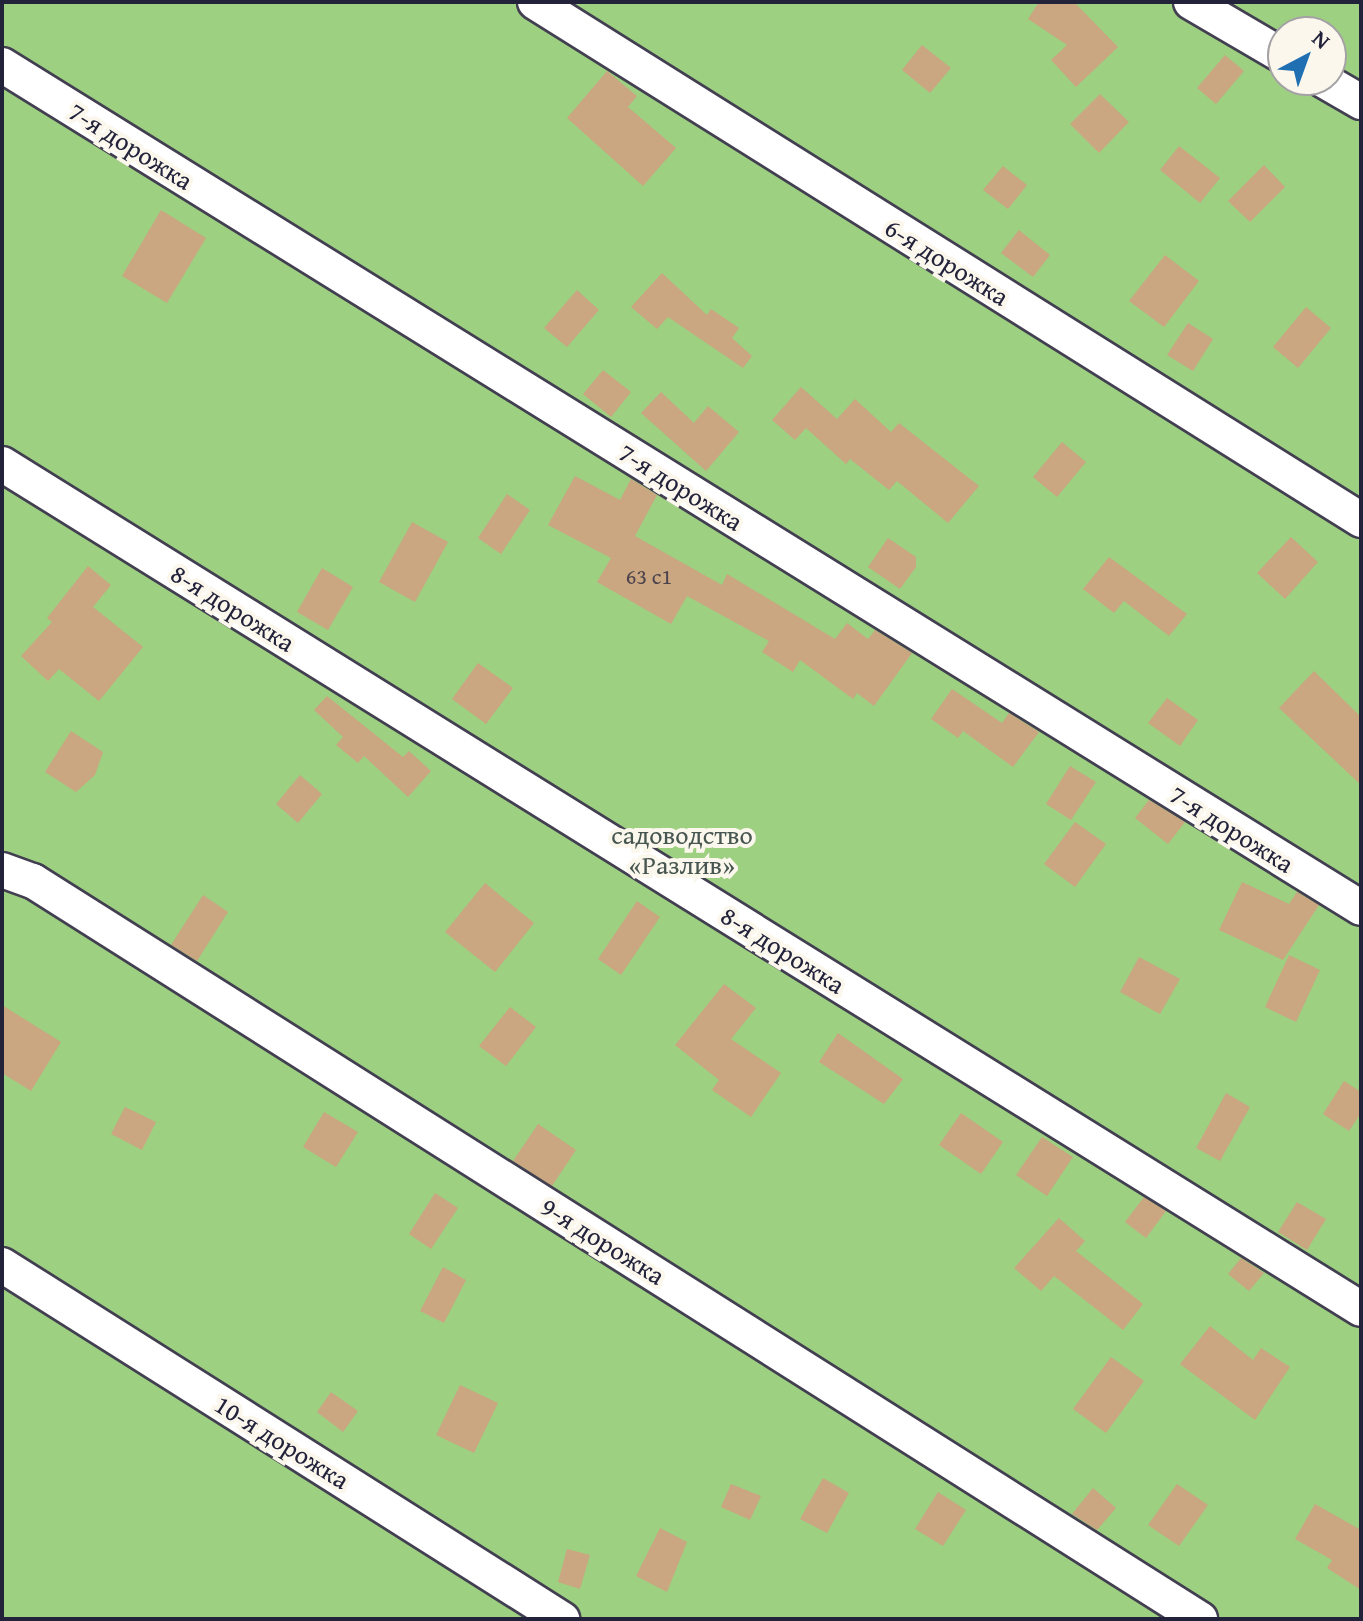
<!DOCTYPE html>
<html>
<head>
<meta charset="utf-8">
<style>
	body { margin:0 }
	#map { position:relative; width:1363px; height:1621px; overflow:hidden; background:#f6e5ce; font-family:"Gentium Book Plus",serif }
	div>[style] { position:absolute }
	.green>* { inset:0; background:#9dd080 }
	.building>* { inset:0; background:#caa681 }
	.roads { filter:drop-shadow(2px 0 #423f51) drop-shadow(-2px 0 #423f51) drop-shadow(0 2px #423f51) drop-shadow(0 -2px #423f51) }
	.minor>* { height:34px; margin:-17px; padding:0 17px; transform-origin:17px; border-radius:17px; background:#fff }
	span { translate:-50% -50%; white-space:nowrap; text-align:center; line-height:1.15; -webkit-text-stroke:8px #fbf7ec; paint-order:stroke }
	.number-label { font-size:22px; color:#4c434c }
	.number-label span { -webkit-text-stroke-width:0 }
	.street-label { font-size:26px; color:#22223b }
	.park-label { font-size:26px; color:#475650 }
	.frame { position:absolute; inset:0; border:4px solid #22223b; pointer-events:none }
	.north { position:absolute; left:1267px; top:16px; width:80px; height:80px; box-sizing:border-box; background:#fbf7ec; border:2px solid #a4a2a5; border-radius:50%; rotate:41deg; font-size:22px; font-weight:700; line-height:32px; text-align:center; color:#22223b }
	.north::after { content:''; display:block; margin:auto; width:28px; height:36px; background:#1f6fb2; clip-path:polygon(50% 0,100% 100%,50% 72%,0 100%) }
</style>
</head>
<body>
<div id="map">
	<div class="green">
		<div style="clip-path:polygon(evenodd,2px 2px,1361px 2px,1361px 1619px,2px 1619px,2px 2px,1283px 32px,1331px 32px,1331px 80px,1283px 80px,1283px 32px)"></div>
	</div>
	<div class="building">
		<div style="clip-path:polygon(1039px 2px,1074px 2px,1118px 47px,1076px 87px,1051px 60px,1067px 45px,1028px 19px)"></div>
		<div style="clip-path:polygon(922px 45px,951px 68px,930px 93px,902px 70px)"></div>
		<div style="clip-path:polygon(1225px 55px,1244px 71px,1216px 104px,1197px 88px)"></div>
		<div style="clip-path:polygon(607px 71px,637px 96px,628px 107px,676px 148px,643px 186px,567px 118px)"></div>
		<div style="clip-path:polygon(1100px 94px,1129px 122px,1099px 153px,1070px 124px)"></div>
		<div style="clip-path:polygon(1179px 146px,1220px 178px,1200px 203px,1160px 170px)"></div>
		<div style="clip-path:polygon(1264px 165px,1285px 187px,1250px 222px,1228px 201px)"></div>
		<div style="clip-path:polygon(1003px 166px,1027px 185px,1008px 209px,983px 190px)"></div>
		<div style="clip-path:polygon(161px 210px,206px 238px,167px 303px,122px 276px)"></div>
		<div style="clip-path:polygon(1019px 230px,1050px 255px,1033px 277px,1001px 253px)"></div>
		<div style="clip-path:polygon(1165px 255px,1199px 281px,1164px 327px,1129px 301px)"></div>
		<div style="clip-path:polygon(662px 273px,707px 315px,711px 309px,739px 328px,732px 338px,752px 356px,743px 368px,668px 317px,657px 329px,631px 307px)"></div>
		<div style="clip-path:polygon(577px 290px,599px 310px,567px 347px,544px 328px)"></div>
		<div style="clip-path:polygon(1306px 307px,1331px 328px,1298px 368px,1273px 347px)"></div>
		<div style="clip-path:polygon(1188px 323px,1213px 339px,1193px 371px,1167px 355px)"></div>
		<div style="clip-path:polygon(603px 370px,631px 392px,611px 417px,583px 394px)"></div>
		<div style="clip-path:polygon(801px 387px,837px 419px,855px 399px,891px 432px,899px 423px,979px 486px,948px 523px,897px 481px,889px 490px,850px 459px,846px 464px,806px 428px,795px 440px,772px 420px)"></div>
		<div style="clip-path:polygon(661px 392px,694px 423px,708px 406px,739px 432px,706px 471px,641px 413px)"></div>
		<div style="clip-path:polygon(1062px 442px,1086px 462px,1057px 497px,1033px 477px)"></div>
		<div style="clip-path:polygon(575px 476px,620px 500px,631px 479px,657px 495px,635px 536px,722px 585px,727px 574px,835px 639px,847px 623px,868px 639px,875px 630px,912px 653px,874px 706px,857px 693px,853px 699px,800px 660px,793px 672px,762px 652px,769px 641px,687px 596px,671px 624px,597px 582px,611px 558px,548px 525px)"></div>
		<div style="clip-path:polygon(507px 494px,530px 510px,501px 554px,478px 538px)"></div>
		<div style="clip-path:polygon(412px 522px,448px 542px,415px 602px,379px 582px)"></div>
		<div style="clip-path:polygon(1291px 537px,1318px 562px,1285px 599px,1257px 573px)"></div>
		<div style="clip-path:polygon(888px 538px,916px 557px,916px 567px,900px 589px,868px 567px)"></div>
		<div style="clip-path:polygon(1109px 557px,1187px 614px,1169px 636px,1124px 601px,1114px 613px,1083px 589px)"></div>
		<div style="clip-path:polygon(88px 566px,111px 585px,93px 607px,143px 647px,99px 701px,59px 669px,48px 681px,21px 656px,52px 622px,47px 618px)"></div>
		<div style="clip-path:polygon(322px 568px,353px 587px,328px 630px,297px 612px)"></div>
		<div style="clip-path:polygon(478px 663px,513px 688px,486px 724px,452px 699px)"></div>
		<div style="clip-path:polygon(1314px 671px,1361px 717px,1361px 785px,1279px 708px)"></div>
		<div style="clip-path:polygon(952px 689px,1002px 723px,1009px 713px,1039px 732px,1013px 767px,963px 731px,958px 738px,931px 719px)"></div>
		<div style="clip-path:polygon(327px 696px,403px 757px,409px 751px,431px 771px,408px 797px,364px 756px,358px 763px,336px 745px,343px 737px,314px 710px)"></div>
		<div style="clip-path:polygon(1167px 698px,1198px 720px,1180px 746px,1148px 723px)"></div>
		<div style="clip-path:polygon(71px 731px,103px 752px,95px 775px,76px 792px,45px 772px)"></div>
		<div style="clip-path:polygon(1070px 766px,1096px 782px,1071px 820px,1046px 804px)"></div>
		<div style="clip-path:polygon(300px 775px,322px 794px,298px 823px,276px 804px)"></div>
		<div style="clip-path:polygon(1149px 800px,1185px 822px,1168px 844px,1135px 818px)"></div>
		<div style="clip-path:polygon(1075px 822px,1106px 844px,1075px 887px,1044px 864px)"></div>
		<div style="clip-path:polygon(1242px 882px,1289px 904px,1297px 892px,1319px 905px,1283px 960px,1219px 930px)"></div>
		<div style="clip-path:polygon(485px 883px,534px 923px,495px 972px,445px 932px)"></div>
		<div style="clip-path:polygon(203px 895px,228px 912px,197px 961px,171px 945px)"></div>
		<div style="clip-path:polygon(637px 901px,660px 917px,621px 975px,598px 959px)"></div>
		<div style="clip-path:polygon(1289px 955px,1320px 970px,1296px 1022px,1265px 1007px)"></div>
		<div style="clip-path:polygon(1139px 957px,1180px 979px,1160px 1014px,1120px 992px)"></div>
		<div style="clip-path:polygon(724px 984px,756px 1008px,731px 1039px,781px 1073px,751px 1117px,712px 1090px,719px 1080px,675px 1045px)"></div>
		<div style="clip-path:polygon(2px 1005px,61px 1042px,31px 1091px,2px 1073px)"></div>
		<div style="clip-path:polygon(510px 1007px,536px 1027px,506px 1066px,479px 1046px)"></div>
		<div style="clip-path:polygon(838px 1033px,903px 1079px,884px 1104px,819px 1062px)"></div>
		<div style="clip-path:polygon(1344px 1081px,1361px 1092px,1361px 1113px,1349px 1131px,1323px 1114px)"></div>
		<div style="clip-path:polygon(1226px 1093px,1250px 1107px,1220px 1161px,1196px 1148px)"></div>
		<div style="clip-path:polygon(125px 1107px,156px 1122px,142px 1150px,111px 1134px)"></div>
		<div style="clip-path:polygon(324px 1112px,358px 1132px,336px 1167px,303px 1147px)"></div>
		<div style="clip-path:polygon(961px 1113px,1003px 1142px,981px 1174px,939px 1145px)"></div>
		<div style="clip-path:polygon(538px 1124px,576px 1150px,552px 1186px,513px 1161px)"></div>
		<div style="clip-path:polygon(1042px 1137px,1073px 1157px,1047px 1196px,1016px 1175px)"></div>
		<div style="clip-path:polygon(435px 1193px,458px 1208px,431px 1249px,409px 1234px)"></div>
		<div style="clip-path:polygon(1144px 1197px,1166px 1211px,1146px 1238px,1125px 1222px)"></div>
		<div style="clip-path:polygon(1297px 1202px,1326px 1219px,1307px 1250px,1278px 1232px)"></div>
		<div style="clip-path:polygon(1059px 1218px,1085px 1241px,1076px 1251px,1143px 1304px,1123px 1330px,1054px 1276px,1041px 1291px,1014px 1268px)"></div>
		<div style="clip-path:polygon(1241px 1258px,1264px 1273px,1249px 1291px,1228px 1274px)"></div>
		<div style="clip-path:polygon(443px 1267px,466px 1280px,444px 1323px,420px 1311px)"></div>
		<div style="clip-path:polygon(1210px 1326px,1253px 1360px,1261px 1348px,1290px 1367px,1255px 1420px,1180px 1364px)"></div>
		<div style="clip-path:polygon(1111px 1357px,1144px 1381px,1106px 1433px,1073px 1409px)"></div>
		<div style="clip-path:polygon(460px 1385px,498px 1403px,474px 1453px,436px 1435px)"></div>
		<div style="clip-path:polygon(331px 1392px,358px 1411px,343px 1432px,317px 1412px)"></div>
		<div style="clip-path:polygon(823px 1478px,849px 1493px,827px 1533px,800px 1519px)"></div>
		<div style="clip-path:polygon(731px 1484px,761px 1496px,750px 1520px,721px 1507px)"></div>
		<div style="clip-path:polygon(1177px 1484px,1208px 1505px,1179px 1546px,1148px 1525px)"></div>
		<div style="clip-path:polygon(1093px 1488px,1116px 1508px,1097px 1530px,1072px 1514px)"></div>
		<div style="clip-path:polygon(938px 1492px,966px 1510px,943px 1546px,915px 1529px)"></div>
		<div style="clip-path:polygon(1315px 1504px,1361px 1530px,1361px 1590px,1327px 1568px,1332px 1560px,1295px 1539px)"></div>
		<div style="clip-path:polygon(660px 1528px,687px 1542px,667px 1592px,636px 1576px)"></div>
		<div style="clip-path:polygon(567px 1549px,590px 1555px,580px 1589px,558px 1582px)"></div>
	</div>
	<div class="roads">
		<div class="minor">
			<div style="left:535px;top:2px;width:975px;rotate:32.09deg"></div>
			<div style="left:1191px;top:2px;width:107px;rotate:30.4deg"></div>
			<div style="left:2px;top:65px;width:1599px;rotate:31.81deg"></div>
			<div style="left:1323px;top:80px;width:44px;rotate:30.1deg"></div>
			<div style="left:2px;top:464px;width:1600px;rotate:31.87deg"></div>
			<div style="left:2px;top:870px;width:33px;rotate:20deg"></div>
			<div style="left:33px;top:881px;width:1381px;rotate:32.31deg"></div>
			<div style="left:2px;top:1265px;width:663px;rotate:32.3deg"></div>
		</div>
	</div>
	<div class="number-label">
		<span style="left:649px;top:577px">63 с1</span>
	</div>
	<div class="street-label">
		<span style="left:131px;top:146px;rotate:32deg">7-я дорожка</span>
		<span style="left:947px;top:262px;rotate:32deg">6-я дорожка</span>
		<span style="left:681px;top:487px;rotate:32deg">7-я дорожка</span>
		<span style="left:233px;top:608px;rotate:32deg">8-я дорожка</span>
		<span style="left:1232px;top:829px;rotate:32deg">7-я дорожка</span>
		<span style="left:783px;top:950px;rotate:32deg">8-я дорожка</span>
		<span style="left:603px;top:1241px;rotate:32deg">9-я дорожка</span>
		<span style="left:282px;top:1442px;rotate:32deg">10-я дорожка</span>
	</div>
	<div class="park-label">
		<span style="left:682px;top:850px">садоводство<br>«Разлив»</span>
	</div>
	<div class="frame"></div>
	<div class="north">N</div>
</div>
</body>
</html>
